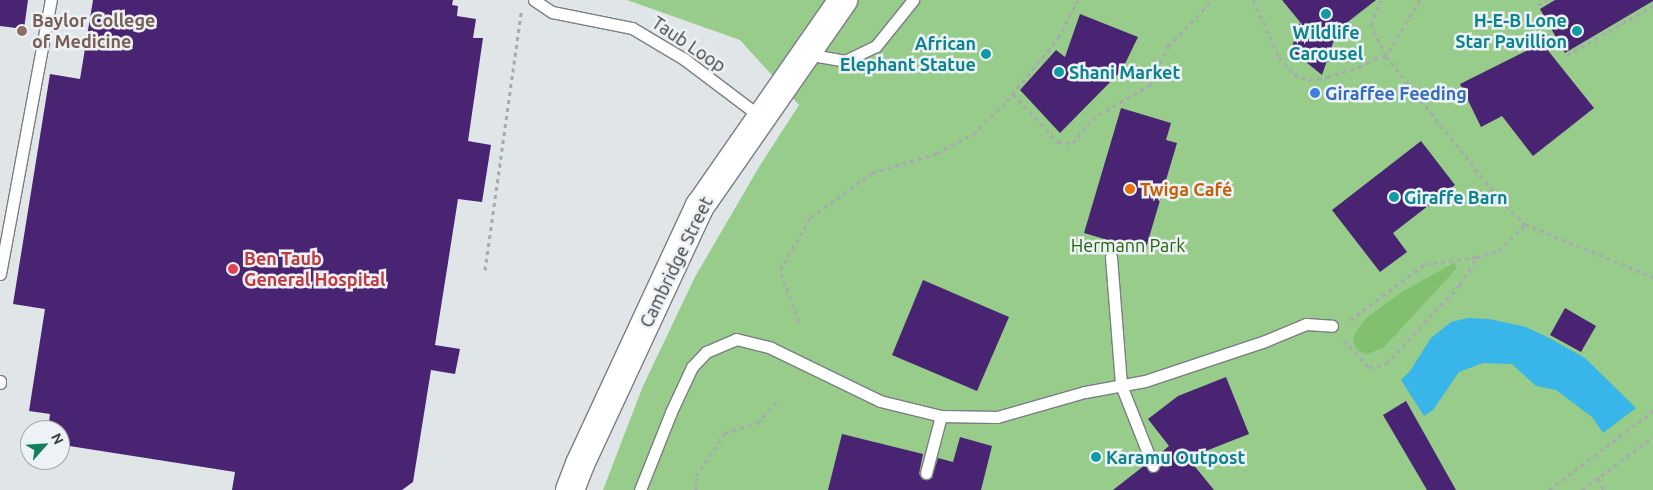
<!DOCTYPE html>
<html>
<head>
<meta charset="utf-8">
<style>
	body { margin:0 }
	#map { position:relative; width:1653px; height:490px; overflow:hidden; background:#e0e5e8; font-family:Ubuntu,sans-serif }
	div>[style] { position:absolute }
	.green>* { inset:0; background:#98cc8a }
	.forest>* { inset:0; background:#80c06e }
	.water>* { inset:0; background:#38b6e9 }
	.building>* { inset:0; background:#482472 }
	.path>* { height:3px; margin-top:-1.5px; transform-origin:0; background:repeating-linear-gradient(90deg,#a7abae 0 4px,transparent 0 8px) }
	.roads { filter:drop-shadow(1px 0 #7a7e82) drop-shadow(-1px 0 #7a7e82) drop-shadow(0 1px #7a7e82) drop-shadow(0 -1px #7a7e82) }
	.lane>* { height:11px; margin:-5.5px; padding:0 5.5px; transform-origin:5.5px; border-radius:5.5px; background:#fff }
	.secondary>* { height:28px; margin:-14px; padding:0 14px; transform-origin:14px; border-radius:14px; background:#fff }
	.dots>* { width:14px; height:14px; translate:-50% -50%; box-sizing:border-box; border:2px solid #edf2f6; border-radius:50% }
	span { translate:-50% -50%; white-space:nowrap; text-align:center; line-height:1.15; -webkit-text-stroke:5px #edf2f6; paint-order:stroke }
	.education-label { font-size:18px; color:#785e54; font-weight:700 }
	.left { translate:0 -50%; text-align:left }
	.culture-label { font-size:18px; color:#0d838f; font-weight:700 }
	.right { translate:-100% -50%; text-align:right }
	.street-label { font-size:18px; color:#393b3c }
	.shop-label { font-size:18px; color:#366cbe; font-weight:700 }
	.food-label { font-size:18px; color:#c56008; font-weight:700 }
	.park-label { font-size:18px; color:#25610f }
	.health-label { font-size:18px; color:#be3a42; font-weight:700 }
	.north { position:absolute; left:20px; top:420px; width:50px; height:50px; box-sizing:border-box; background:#edf2f6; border:1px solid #a5a9ac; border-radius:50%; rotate:64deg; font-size:14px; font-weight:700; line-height:20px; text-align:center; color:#393b3c }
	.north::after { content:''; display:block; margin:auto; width:18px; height:22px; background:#137f5b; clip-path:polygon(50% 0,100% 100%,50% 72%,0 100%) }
</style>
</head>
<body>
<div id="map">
	<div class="green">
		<div style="clip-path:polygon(627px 0,1653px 0,1653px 490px,603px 490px,643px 386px,695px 277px,759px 167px,799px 105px,740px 40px)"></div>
	</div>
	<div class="forest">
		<div style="clip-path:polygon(1454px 263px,1457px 268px,1384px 347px,1368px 354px,1358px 351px,1353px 342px,1355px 334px,1366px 318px,1402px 292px)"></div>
	</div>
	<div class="water">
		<div style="clip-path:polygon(1468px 318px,1489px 319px,1526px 327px,1551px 339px,1585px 358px,1636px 408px,1603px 433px,1592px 417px,1556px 390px,1536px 386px,1512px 364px,1483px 363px,1459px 372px,1433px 410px,1424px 416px,1401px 380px,1410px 371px,1431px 338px,1451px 322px)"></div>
	</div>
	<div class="building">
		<div style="clip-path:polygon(0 0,28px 0,24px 29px,0 26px)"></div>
		<div style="clip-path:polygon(93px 0,453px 0,452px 5px,458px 6px,457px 16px,476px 19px,473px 38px,483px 38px,468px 141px,491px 145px,482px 202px,458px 199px,435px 345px,460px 349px,455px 374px,431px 370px,413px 482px,402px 490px,232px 490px,235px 472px,63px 445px,65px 435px,60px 434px,60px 430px,48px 430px,50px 414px,29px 411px,45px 309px,13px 304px,50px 74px,80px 79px)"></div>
		<div style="clip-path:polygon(1282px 0,1376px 0,1331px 35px,1335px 37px,1322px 75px,1291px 50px,1300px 22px)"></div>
		<div style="clip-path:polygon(1555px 0,1653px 0,1653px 1px,1565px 53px,1540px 9px)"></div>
		<div style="clip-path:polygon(1080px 14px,1138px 37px,1122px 70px,1060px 133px,1020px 90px,1056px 50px,1065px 57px)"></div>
		<div style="clip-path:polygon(1542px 43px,1594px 108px,1533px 156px,1502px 116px,1481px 127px,1460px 84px)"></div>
		<div style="clip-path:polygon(1121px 108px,1171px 123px,1166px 140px,1177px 143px,1145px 251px,1084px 233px)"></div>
		<div style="clip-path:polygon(1421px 141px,1455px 185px,1393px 233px,1407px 252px,1380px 272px,1332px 210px)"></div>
		<div style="clip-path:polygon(923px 280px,1009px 317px,977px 391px,892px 355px)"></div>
		<div style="clip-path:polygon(1565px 308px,1596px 326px,1581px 352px,1550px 335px)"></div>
		<div style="clip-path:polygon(1226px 377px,1249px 434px,1188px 458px,1214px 490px,1113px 490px,1145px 465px,1151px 473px,1159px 470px,1160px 464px,1157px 456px,1169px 446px,1148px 419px,1178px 396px)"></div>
		<div style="clip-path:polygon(1406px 401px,1456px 490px,1427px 490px,1383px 415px)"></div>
		<div style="clip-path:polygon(842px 434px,923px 454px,919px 474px,925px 480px,932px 478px,938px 458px,953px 462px,960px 437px,992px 446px,981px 490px,828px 490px)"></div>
	</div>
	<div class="path">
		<div style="left:1253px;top:0;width:63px;rotate:65.5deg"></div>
		<div style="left:1279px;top:57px;width:23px;rotate:49deg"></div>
		<div style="left:1294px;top:74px;width:16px;rotate:22deg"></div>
		<div style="left:1309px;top:80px;width:18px;rotate:-9deg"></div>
		<div style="left:1327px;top:77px;width:34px;rotate:-17deg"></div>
		<div style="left:1359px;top:67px;width:17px;rotate:-28deg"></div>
		<div style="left:1374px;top:59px;width:12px;rotate:-14deg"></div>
		<div style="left:1386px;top:56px;width:34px;rotate:-116deg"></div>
		<div style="left:1371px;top:25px;width:27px;rotate:-68deg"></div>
		<div style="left:1420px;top:0;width:66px;rotate:121.3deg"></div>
		<div style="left:1386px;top:56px;width:184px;rotate:51.6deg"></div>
		<div style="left:1500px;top:200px;width:35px;rotate:44deg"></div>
		<div style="left:1525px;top:224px;width:139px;rotate:22.5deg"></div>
		<div style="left:1538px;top:5px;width:10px;rotate:-29deg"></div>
		<div style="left:1567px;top:55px;width:99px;rotate:-29.7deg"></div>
		<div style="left:1013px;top:94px;width:66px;rotate:46.8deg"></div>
		<div style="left:1058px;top:142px;width:15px;rotate:4deg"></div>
		<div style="left:1073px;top:143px;width:31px;rotate:-52deg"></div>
		<div style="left:1092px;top:119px;width:67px;rotate:-30.4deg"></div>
		<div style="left:1150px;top:85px;width:43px;rotate:-65.2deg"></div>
		<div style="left:1168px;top:46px;width:64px;rotate:-45.6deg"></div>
		<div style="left:485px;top:270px;width:260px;rotate:-82deg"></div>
		<div style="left:1350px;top:320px;width:94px;rotate:-36.7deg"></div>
		<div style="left:1425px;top:264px;width:52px;rotate:-7.7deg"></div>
		<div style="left:799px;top:322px;width:55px;rotate:-110.1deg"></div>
		<div style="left:780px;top:270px;width:61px;rotate:-59.7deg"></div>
		<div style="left:811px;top:217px;width:75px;rotate:-35.8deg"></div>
		<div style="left:872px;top:173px;width:68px;rotate:-17.1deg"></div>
		<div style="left:937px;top:153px;width:41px;rotate:-27.8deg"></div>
		<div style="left:973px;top:134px;width:47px;rotate:-44.1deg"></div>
		<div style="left:1007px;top:101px;width:81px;rotate:-51deg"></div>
		<div style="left:1058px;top:38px;width:43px;rotate:-62.2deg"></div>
		<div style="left:1344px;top:340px;width:38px;rotate:48deg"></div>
		<div style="left:1369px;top:368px;width:17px;rotate:-13deg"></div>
		<div style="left:1386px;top:364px;width:108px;rotate:-46.9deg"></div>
		<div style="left:1460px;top:285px;width:33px;rotate:-59deg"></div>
		<div style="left:1477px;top:257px;width:23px;rotate:-15deg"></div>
		<div style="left:1499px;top:251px;width:37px;rotate:-46deg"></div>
		<div style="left:1598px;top:478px;width:13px;rotate:63deg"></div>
		<div style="left:696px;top:490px;width:14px;rotate:-90deg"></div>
		<div style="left:696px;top:476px;width:52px;rotate:-56deg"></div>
		<div style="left:725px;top:433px;width:34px;rotate:-17deg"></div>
		<div style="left:758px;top:423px;width:30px;rotate:-49deg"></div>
		<div style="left:1549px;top:490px;width:131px;rotate:-37.2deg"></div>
		<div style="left:1582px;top:490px;width:89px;rotate:-36.7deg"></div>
	</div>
	<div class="roads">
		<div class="lane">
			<div style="left:534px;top:0;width:22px;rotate:34deg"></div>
			<div style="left:552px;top:12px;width:82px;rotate:11.3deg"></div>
			<div style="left:632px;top:28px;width:61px;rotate:30.8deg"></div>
			<div style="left:684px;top:59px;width:96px;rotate:37deg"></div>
			<div style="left:806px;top:54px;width:40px;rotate:10deg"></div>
			<div style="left:845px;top:61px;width:34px;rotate:-26deg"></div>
			<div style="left:876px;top:46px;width:59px;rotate:-51.2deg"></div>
			<div style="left:1111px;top:257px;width:128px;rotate:85.5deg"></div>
			<div style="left:1121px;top:385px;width:87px;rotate:68.4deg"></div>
			<div style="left:0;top:274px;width:279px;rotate:-79.5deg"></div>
			<div style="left:0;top:381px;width:2px;rotate:90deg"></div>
			<div style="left:926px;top:473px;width:59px;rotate:-75.3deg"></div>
			<div style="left:640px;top:490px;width:84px;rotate:-68.3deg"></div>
			<div style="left:671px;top:412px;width:50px;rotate:-65deg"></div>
			<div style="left:692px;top:367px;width:21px;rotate:-47deg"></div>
			<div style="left:706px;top:352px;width:33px;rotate:-23deg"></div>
			<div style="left:736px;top:339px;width:36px;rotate:14deg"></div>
			<div style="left:771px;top:348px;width:121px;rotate:25.9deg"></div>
			<div style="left:880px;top:401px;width:63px;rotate:13.8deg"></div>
			<div style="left:941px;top:416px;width:56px;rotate:1deg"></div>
			<div style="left:997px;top:417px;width:91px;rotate:-15.9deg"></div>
			<div style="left:1085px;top:392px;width:61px;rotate:-10.4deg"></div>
			<div style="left:1145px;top:381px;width:126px;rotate:-18.4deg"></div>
			<div style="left:1265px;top:341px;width:44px;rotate:-22.5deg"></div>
			<div style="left:1306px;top:324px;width:26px;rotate:4deg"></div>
		</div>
		<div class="secondary">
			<div style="left:570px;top:490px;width:28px;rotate:-69deg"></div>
			<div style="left:580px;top:464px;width:285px;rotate:-65.1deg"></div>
			<div style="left:700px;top:206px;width:251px;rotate:-55.2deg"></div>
		</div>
	</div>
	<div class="dots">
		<div style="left:1326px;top:14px;background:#0f9aa8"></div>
		<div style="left:22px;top:31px;background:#8d6e63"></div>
		<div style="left:1577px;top:31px;background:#0f9aa8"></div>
		<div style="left:986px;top:54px;background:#0f9aa8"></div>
		<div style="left:1059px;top:72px;background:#0f9aa8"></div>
		<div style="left:1315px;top:93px;background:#3f7fe0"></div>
		<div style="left:1130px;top:189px;background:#e8710a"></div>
		<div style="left:1394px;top:197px;background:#0f9aa8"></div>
		<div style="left:233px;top:269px;background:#e0444e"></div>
		<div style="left:1096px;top:457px;background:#0f9aa8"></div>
	</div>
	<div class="education-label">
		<span class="left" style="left:32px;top:31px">Baylor College<br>of Medicine</span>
	</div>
	<div class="culture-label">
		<span class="right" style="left:1567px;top:31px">H-E-B Lone<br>Star Pavillion</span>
		<span style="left:1326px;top:43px">Wildlife<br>Carousel</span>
		<span class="right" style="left:976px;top:54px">African<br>Elephant Statue</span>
		<span class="left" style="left:1069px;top:72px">Shani Market</span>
		<span class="left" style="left:1404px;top:197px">Giraffe Barn</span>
		<span class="left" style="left:1106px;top:457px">Karamu Outpost</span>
	</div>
	<div class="street-label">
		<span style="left:689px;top:44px;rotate:34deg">Taub Loop</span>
		<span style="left:676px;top:262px;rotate:-64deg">Cambridge Street</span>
	</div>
	<div class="shop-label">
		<span class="left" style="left:1325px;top:93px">Giraffee Feeding</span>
	</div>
	<div class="food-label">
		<span class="left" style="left:1140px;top:189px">Twiga Café</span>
	</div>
	<div class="park-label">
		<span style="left:1128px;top:245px">Hermann Park</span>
	</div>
	<div class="health-label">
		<span class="left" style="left:244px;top:269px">Ben Taub<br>General Hospital</span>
	</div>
	<div class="north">N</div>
</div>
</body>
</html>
